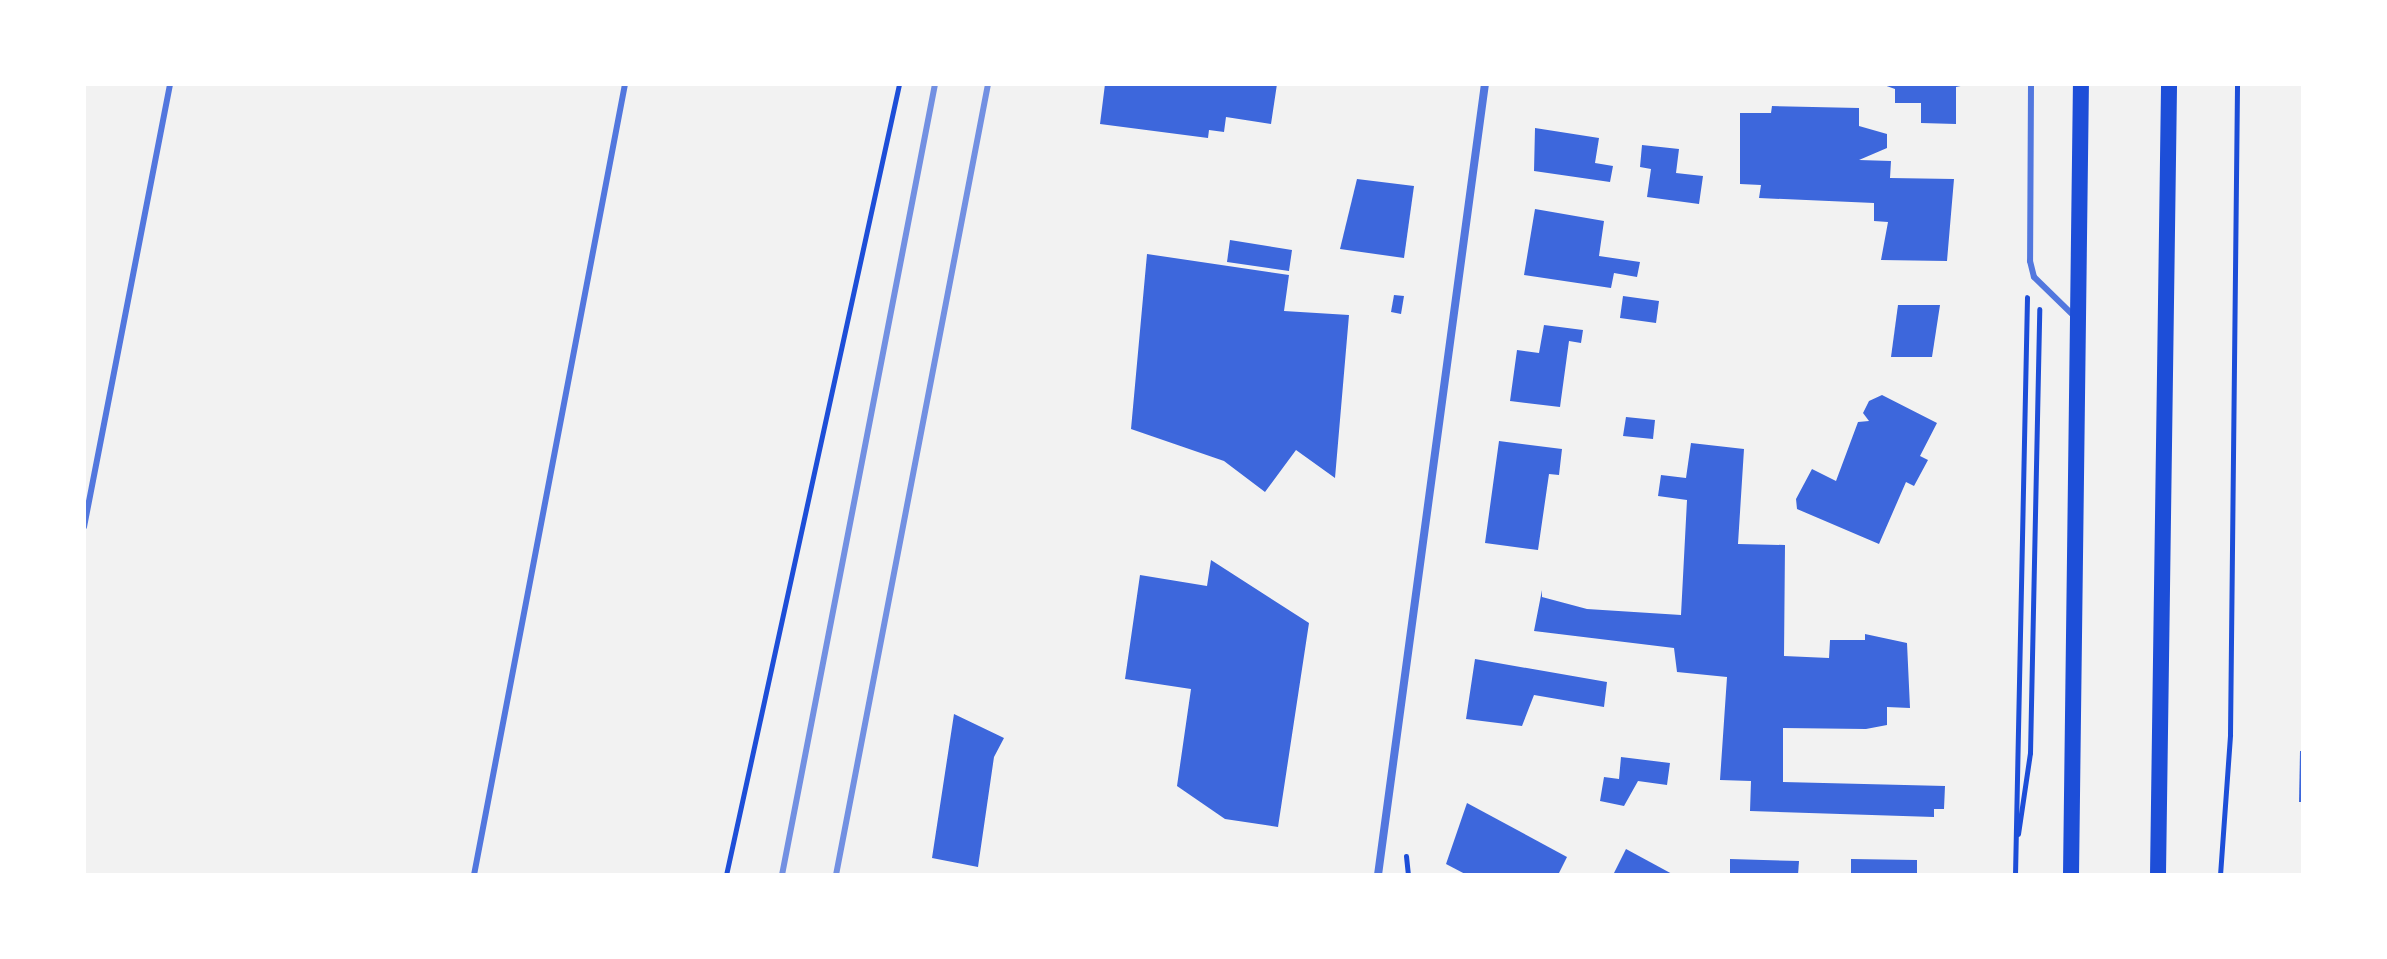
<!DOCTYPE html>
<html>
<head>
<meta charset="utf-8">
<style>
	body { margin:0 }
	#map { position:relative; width:2387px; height:959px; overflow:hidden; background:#f2f2f2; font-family:Lora,serif }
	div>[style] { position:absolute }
	.building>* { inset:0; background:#3d67dc }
	.path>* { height:5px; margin:-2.5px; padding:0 2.5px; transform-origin:2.5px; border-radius:2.5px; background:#1d4ed8 }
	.service>* { height:6px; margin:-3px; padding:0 3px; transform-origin:3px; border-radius:3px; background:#5277de }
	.minor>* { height:8px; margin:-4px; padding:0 4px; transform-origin:4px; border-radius:4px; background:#5277de }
	.secondary>* { height:16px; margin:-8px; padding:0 8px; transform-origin:8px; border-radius:8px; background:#1d4ed8 }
	.rail>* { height:6px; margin:-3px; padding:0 3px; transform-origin:3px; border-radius:3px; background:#7290e2 }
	span { translate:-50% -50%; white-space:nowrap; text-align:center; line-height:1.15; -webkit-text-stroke:7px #fff; paint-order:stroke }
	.frame { position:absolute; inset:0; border:86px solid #fff; pointer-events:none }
</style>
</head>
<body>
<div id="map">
	<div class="building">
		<div style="clip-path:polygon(1105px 84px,1277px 84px,1271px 124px,1226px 117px,1224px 132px,1209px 130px,1208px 138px,1100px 124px)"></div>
		<div style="clip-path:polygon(1881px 84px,1970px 84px,1956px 87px,1956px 124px,1921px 123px,1921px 103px,1895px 103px,1895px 89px)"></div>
		<div style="clip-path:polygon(1772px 106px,1859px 108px,1859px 126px,1887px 134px,1887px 148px,1859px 160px,1891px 161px,1890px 178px,1954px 179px,1947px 261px,1881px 260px,1888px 222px,1874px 221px,1874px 203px,1759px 198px,1761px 185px,1740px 184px,1740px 113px,1771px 113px)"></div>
		<div style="clip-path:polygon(1535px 128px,1599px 138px,1595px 163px,1613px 166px,1610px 182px,1534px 171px)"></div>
		<div style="clip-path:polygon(1642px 145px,1679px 149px,1676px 173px,1703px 176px,1699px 204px,1647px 197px,1651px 169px,1640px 167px)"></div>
		<div style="clip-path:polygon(1357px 179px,1414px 186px,1404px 258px,1340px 249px)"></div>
		<div style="clip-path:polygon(1535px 209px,1604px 221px,1599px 256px,1640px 262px,1637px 277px,1614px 273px,1611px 288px,1524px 275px)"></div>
		<div style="clip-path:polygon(1230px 240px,1292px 250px,1289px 271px,1227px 262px)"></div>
		<div style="clip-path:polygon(1147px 254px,1289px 275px,1284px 311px,1349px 315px,1335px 478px,1296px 450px,1265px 492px,1224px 461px,1131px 429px)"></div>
		<div style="clip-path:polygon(1394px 295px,1404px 296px,1401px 314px,1391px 312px)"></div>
		<div style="clip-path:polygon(1623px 296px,1659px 301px,1656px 323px,1620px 318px)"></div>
		<div style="clip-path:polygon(1898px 305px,1940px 305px,1932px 357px,1891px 357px)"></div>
		<div style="clip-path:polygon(1544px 325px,1583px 330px,1581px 343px,1569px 341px,1560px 407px,1510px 401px,1517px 350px,1539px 353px)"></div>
		<div style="clip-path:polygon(1882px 395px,1937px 423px,1920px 456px,1928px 460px,1914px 486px,1906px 482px,1879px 544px,1797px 509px,1796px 499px,1812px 469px,1836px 481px,1858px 422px,1869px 421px,1863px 413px,1869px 401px)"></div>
		<div style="clip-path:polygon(1626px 417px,1655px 420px,1653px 439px,1623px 436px)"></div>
		<div style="clip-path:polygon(1499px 441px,1562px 449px,1559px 475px,1549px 474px,1538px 550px,1485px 543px)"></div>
		<div style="clip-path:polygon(1691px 443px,1744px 449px,1738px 544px,1785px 545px,1784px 656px,1829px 658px,1830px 640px,1865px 640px,1865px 634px,1907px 643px,1910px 708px,1887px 707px,1887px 725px,1866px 729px,1783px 728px,1783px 782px,1945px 786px,1944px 809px,1934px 809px,1934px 817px,1750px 811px,1751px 781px,1720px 780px,1727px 677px,1677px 672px,1674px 648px,1534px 631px,1542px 590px,1542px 597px,1587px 609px,1681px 615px,1687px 500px,1658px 496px,1661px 475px,1686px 478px)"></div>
		<div style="clip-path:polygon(1211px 560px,1309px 623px,1278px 827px,1225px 819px,1177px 786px,1191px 689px,1125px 679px,1140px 575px,1207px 586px)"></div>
		<div style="clip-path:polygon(1475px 659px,1607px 682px,1604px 707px,1534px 695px,1522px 726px,1466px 719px)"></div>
		<div style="clip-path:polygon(954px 714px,1004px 738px,994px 757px,978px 867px,932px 858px)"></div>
		<div style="clip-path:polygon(2300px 751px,2303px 751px,2303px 802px,2299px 802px)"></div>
		<div style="clip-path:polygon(1621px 757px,1670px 763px,1667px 785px,1638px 781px,1624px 806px,1600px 801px,1604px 777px,1619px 779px)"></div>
		<div style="clip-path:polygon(1467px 803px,1567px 857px,1558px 875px,1467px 875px,1446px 864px)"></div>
		<div style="clip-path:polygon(1626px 849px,1674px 875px,1613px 875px)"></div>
		<div style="clip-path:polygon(1730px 859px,1799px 861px,1798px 875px,1730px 875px)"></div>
		<div style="clip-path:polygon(1851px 859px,1917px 860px,1917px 875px,1851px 875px)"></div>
	</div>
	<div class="path">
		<div style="left:2018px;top:834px;width:82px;rotate:-81.6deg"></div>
		<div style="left:2030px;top:753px;width:444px;rotate:-88.8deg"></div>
		<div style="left:1406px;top:856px;width:19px;rotate:84deg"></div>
		<div style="left:726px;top:875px;width:810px;rotate:-77.66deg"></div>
		<div style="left:2015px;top:875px;width:578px;rotate:-88.81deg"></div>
		<div style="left:2220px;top:875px;width:141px;rotate:-85.9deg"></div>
		<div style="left:2230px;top:734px;width:650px;rotate:-89.38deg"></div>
	</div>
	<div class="service">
		<div style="left:2031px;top:84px;width:177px;rotate:90.3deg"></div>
		<div style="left:2030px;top:261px;width:16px;rotate:76deg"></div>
		<div style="left:2034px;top:277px;width:54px;rotate:44.3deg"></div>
		<div style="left:84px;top:527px;width:451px;rotate:-79deg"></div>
		<div style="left:474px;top:875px;width:805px;rotate:-79.19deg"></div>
	</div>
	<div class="minor">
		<div style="left:1378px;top:875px;width:798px;rotate:-82.3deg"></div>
	</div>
	<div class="secondary">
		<div style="left:2071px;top:875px;width:791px;rotate:-89.28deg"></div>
		<div style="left:2158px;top:875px;width:791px;rotate:-89.2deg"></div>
	</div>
	<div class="rail">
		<div style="left:782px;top:875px;width:806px;rotate:-79.05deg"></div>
		<div style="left:836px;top:875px;width:805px;rotate:-79.12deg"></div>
	</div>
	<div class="frame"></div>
</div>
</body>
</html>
